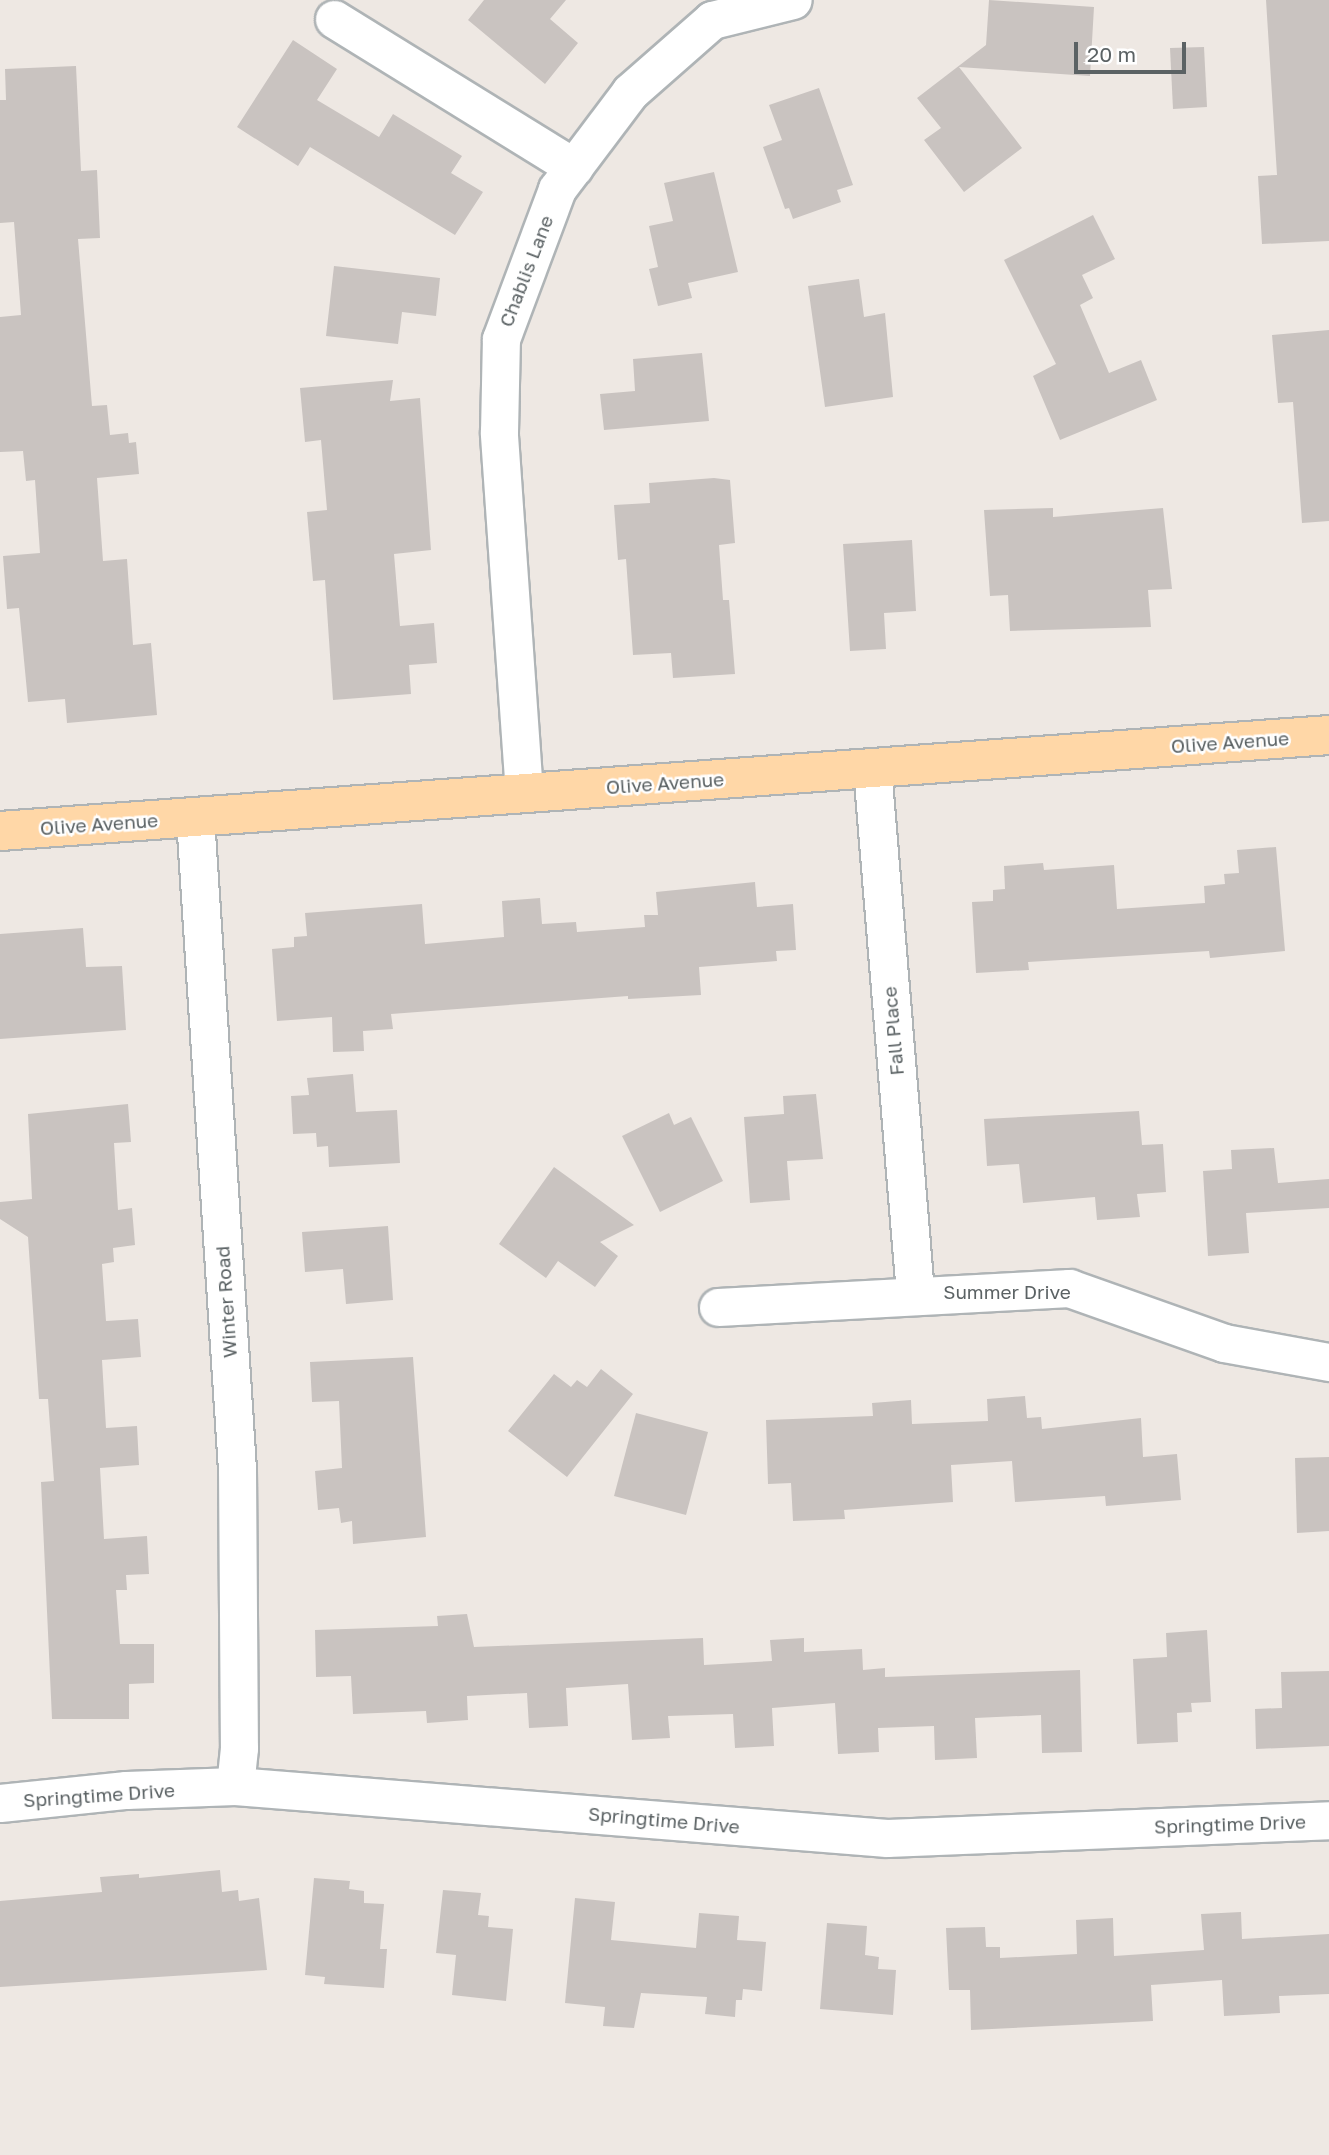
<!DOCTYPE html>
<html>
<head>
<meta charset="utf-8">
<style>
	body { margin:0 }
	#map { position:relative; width:1329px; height:2155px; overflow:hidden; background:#eee8e3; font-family:"Golos Text",sans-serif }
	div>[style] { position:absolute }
	.building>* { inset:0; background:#c9c3c0 }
	.roads { filter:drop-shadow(2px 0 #afb4b6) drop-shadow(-2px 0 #afb4b6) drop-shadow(0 2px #afb4b6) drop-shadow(0 -2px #afb4b6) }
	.minor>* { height:37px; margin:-18.5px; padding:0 18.5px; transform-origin:18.5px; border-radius:18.5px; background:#fff }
	.major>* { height:38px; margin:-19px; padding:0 19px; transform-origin:19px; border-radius:19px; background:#ffd7a7 }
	span { translate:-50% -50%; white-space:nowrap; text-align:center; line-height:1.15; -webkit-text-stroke:5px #fff; paint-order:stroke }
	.street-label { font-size:19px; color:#5b6264 }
	.scale { position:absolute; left:1074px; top:42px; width:112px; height:32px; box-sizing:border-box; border:4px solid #5b6264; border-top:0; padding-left:9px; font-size:21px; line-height:24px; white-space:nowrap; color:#5b6264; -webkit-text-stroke:5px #fff; paint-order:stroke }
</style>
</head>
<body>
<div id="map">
	<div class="building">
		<div style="clip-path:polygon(484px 0,566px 0,550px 19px,578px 43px,545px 84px,468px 20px)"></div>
		<div style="clip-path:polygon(989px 0,1094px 7px,1090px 76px,959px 67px,1022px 148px,964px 192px,924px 140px,941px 128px,917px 98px,986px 45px)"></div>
		<div style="clip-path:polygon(1266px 0,1329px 0,1329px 241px,1262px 244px,1258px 176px,1277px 175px)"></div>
		<div style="clip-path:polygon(293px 40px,337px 69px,317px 100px,379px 137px,393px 114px,462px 156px,451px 173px,483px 192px,455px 235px,310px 147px,298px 166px,237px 127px)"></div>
		<div style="clip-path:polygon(1204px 47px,1207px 107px,1173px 109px,1170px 48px)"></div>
		<div style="clip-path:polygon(76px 66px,81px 171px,97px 170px,100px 238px,78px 239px,92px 406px,107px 405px,110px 435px,128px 433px,129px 443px,136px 442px,139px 474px,97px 478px,103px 561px,127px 559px,133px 645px,151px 643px,157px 715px,67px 723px,65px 699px,28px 702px,19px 608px,7px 609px,3px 556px,40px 553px,35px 480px,26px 481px,23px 451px,0 452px,0 317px,21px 315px,14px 222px,0 223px,0 100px,6px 100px,5px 69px)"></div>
		<div style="clip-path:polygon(819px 88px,853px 185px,837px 190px,841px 202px,793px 219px,789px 208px,785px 209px,763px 147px,782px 140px,769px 105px)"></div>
		<div style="clip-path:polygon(714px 172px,738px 272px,688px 283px,692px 298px,658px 306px,649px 269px,658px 267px,649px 226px,673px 221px,664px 183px)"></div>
		<div style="clip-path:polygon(1093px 215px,1115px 259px,1082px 275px,1093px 298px,1080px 305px,1109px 373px,1141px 360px,1157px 400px,1060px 440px,1033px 376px,1056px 364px,1004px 260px)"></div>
		<div style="clip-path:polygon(334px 266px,440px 278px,436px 316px,402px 312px,398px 344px,326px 336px)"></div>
		<div style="clip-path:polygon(859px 279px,864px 317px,885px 313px,893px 397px,825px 407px,808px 286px)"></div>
		<div style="clip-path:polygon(1329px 330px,1329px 521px,1302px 523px,1293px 402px,1278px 403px,1272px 335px)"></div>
		<div style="clip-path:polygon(702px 353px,709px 421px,604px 430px,600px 394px,635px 391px,633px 359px)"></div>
		<div style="clip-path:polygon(393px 380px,390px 401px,420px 398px,431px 550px,394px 554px,400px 626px,434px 623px,437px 663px,409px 665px,411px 694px,333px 700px,325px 580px,313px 581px,307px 512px,327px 510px,321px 440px,305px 442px,300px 388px)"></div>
		<div style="clip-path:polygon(714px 478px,730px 480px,735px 543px,719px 545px,723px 600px,729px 600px,735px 674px,673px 678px,671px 653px,633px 655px,626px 559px,618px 560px,614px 505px,650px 503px,649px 483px)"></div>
		<div style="clip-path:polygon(1053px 508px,1053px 517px,1163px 508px,1172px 589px,1148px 590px,1151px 627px,1010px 631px,1008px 595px,990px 596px,984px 510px)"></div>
		<div style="clip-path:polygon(912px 540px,916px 611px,884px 613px,886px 649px,850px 651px,843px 544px)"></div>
		<div style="clip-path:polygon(1276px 847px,1285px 951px,1210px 958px,1209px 951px,1028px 962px,1029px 970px,976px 973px,972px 902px,993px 901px,993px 890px,1005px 889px,1004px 866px,1043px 863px,1044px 870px,1114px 865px,1117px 909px,1205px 903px,1204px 886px,1225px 884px,1224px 874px,1239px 873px,1237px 850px)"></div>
		<div style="clip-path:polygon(755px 882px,757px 907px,793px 904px,796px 950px,776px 951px,777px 961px,699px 967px,701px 995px,628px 999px,628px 996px,391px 1014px,393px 1029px,363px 1031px,364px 1051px,333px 1052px,332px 1017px,277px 1021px,272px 949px,294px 947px,294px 937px,307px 936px,305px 913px,422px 904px,425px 944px,504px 937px,502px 901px,540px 898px,542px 924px,576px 922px,577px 932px,645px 927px,644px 915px,658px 915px,656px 892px)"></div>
		<div style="clip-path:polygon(83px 928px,86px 967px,122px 966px,126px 1030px,0 1039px,0 934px)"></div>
		<div style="clip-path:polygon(353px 1074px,356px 1112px,397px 1110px,400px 1163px,329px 1167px,328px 1146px,317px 1147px,316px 1133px,293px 1134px,291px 1096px,309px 1095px,307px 1078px)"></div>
		<div style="clip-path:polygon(816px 1094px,823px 1159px,787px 1161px,790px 1200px,750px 1203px,744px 1117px,784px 1114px,783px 1096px)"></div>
		<div style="clip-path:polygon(128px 1104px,131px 1142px,114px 1143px,118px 1210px,132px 1208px,135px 1245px,113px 1248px,114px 1262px,102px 1264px,106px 1321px,138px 1319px,141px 1357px,102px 1360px,106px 1428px,137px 1426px,139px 1465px,100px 1468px,104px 1539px,147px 1536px,149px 1574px,126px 1575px,127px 1590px,116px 1590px,120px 1644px,154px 1644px,154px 1683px,129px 1684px,129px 1719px,52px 1719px,41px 1482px,54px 1481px,48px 1399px,39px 1399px,28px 1237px,0 1219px,0 1202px,32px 1199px,28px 1114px)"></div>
		<div style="clip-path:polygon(1139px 1111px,1142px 1145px,1163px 1144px,1166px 1192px,1137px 1194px,1140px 1217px,1097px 1220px,1095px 1197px,1023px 1203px,1019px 1164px,987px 1166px,984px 1119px)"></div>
		<div style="clip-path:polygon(669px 1113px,674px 1125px,691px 1117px,723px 1181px,660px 1212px,622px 1136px)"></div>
		<div style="clip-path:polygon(1274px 1148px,1278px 1183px,1329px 1179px,1329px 1208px,1246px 1213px,1249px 1253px,1208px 1256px,1203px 1171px,1232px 1169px,1231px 1150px)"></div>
		<div style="clip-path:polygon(554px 1167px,634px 1225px,600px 1242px,618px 1256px,595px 1287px,558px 1261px,546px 1278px,499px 1244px)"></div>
		<div style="clip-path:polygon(388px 1226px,393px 1300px,346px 1304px,343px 1269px,305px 1272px,302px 1232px)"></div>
		<div style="clip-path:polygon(413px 1357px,426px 1537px,353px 1544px,352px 1521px,341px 1523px,339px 1508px,318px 1510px,315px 1471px,342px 1468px,339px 1401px,312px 1402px,310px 1362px)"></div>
		<div style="clip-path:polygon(601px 1369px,633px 1394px,567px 1477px,508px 1431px,554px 1374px,571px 1387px,577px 1380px,587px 1387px)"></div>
		<div style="clip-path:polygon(1025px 1396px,1027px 1418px,1041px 1417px,1042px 1429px,1141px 1418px,1143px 1457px,1177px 1454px,1181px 1500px,1106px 1506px,1105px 1496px,1015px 1502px,1012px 1461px,951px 1465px,953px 1502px,844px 1510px,845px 1519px,793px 1521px,791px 1483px,768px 1484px,766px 1420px,873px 1416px,872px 1403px,911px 1400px,912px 1424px,988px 1421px,987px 1399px)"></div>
		<div style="clip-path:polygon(636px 1413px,708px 1432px,686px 1515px,614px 1496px)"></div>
		<div style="clip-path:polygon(1329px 1457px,1329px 1531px,1297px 1533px,1295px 1458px)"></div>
		<div style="clip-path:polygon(467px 1614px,474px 1647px,703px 1638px,704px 1665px,772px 1661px,770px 1640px,804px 1638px,804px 1652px,862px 1649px,863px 1670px,885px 1668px,885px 1677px,1080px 1670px,1082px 1752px,1042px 1753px,1041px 1715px,975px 1718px,977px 1758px,935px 1760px,934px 1726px,878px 1728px,879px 1752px,838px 1754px,835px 1703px,772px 1708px,774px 1746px,735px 1748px,733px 1714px,668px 1716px,670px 1738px,632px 1740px,628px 1684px,566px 1688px,568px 1726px,529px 1728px,527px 1693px,467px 1696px,468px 1720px,427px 1723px,426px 1711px,353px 1714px,351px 1676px,316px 1677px,315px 1630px,438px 1626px,437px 1616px)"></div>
		<div style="clip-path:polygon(1207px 1630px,1211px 1702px,1191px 1703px,1192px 1712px,1177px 1713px,1178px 1742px,1137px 1744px,1133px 1659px,1167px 1657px,1166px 1633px)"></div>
		<div style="clip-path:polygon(1329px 1671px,1329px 1746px,1256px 1749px,1255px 1709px,1282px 1708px,1281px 1672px)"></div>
		<div style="clip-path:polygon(220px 1870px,222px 1892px,238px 1890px,239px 1901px,259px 1898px,267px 1970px,0 1987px,0 1901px,102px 1892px,100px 1877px,139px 1874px,139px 1878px)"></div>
		<div style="clip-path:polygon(314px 1878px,350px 1881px,349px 1889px,364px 1891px,364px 1903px,384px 1904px,380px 1949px,387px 1949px,384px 1988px,324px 1984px,325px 1977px,305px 1975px)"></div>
		<div style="clip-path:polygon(443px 1890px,481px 1893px,478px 1915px,489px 1916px,488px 1927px,513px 1929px,506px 2001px,452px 1995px,456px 1955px,436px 1953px)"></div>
		<div style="clip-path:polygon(575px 1898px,615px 1902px,611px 1940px,696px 1948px,699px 1913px,739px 1916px,737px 1940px,766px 1942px,762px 1991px,743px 1989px,742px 2000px,736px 2000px,735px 2017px,705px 2014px,707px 1997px,641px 1993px,634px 2028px,603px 2026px,605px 2007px,565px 2003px)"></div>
		<div style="clip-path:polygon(1241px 1912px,1242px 1939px,1329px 1934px,1329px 1994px,1279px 1996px,1280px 2013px,1224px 2016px,1222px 1980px,1151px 1985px,1153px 2021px,971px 2030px,970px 1990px,949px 1990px,946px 1928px,985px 1927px,986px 1947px,1000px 1947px,1000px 1958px,1077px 1954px,1076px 1920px,1113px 1918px,1114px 1956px,1204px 1950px,1201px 1914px)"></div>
		<div style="clip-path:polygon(827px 1923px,867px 1926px,865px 1955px,879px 1957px,878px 1969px,896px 1970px,893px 2015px,820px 2009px)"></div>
	</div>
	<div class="roads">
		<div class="minor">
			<div style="left:334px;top:19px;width:282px;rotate:31.7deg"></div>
			<div style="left:872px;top:768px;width:527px;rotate:85.32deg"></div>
			<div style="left:524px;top:793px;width:362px;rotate:-94deg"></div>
			<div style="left:499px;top:432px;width:93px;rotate:-88.8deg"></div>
			<div style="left:501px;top:339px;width:160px;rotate:-69.5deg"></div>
			<div style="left:557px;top:189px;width:121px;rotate:-53deg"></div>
			<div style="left:630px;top:92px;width:109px;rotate:-41.3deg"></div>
			<div style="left:712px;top:20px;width:83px;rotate:-13.9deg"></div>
			<div style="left:195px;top:818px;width:653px;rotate:86.31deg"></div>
			<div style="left:237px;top:1470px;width:278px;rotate:89.6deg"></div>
			<div style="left:239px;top:1748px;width:38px;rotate:96deg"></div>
			<div style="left:718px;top:1307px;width:352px;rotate:-3.1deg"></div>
			<div style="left:1069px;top:1288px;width:164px;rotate:19.5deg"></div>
			<div style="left:1224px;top:1343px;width:107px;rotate:10.3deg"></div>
			<div style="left:0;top:1803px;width:127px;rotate:-5.9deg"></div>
			<div style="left:126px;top:1790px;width:109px;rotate:-2.1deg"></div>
			<div style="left:235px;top:1786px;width:654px;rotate:4.56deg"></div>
			<div style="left:887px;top:1838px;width:442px;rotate:-2.3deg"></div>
		</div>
		<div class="major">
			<div style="left:0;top:831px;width:1332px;rotate:-4.13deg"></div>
		</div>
	</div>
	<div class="street-label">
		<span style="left:526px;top:271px;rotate:-69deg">Chablis Lane</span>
		<span style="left:1230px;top:742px;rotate:-4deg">Olive Avenue</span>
		<span style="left:665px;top:783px;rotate:-4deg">Olive Avenue</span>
		<span style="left:99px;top:824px;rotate:-4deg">Olive Avenue</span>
		<span style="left:893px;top:1031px;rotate:-95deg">Fall Place</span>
		<span style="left:1007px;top:1292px">Summer Drive</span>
		<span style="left:226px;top:1302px;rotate:-94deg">Winter Road</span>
		<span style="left:99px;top:1795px;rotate:-4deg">Springtime Drive</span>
		<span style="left:664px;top:1820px;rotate:5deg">Springtime Drive</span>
		<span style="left:1230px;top:1824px;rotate:-2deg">Springtime Drive</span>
	</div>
	<div class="scale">20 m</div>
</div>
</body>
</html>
